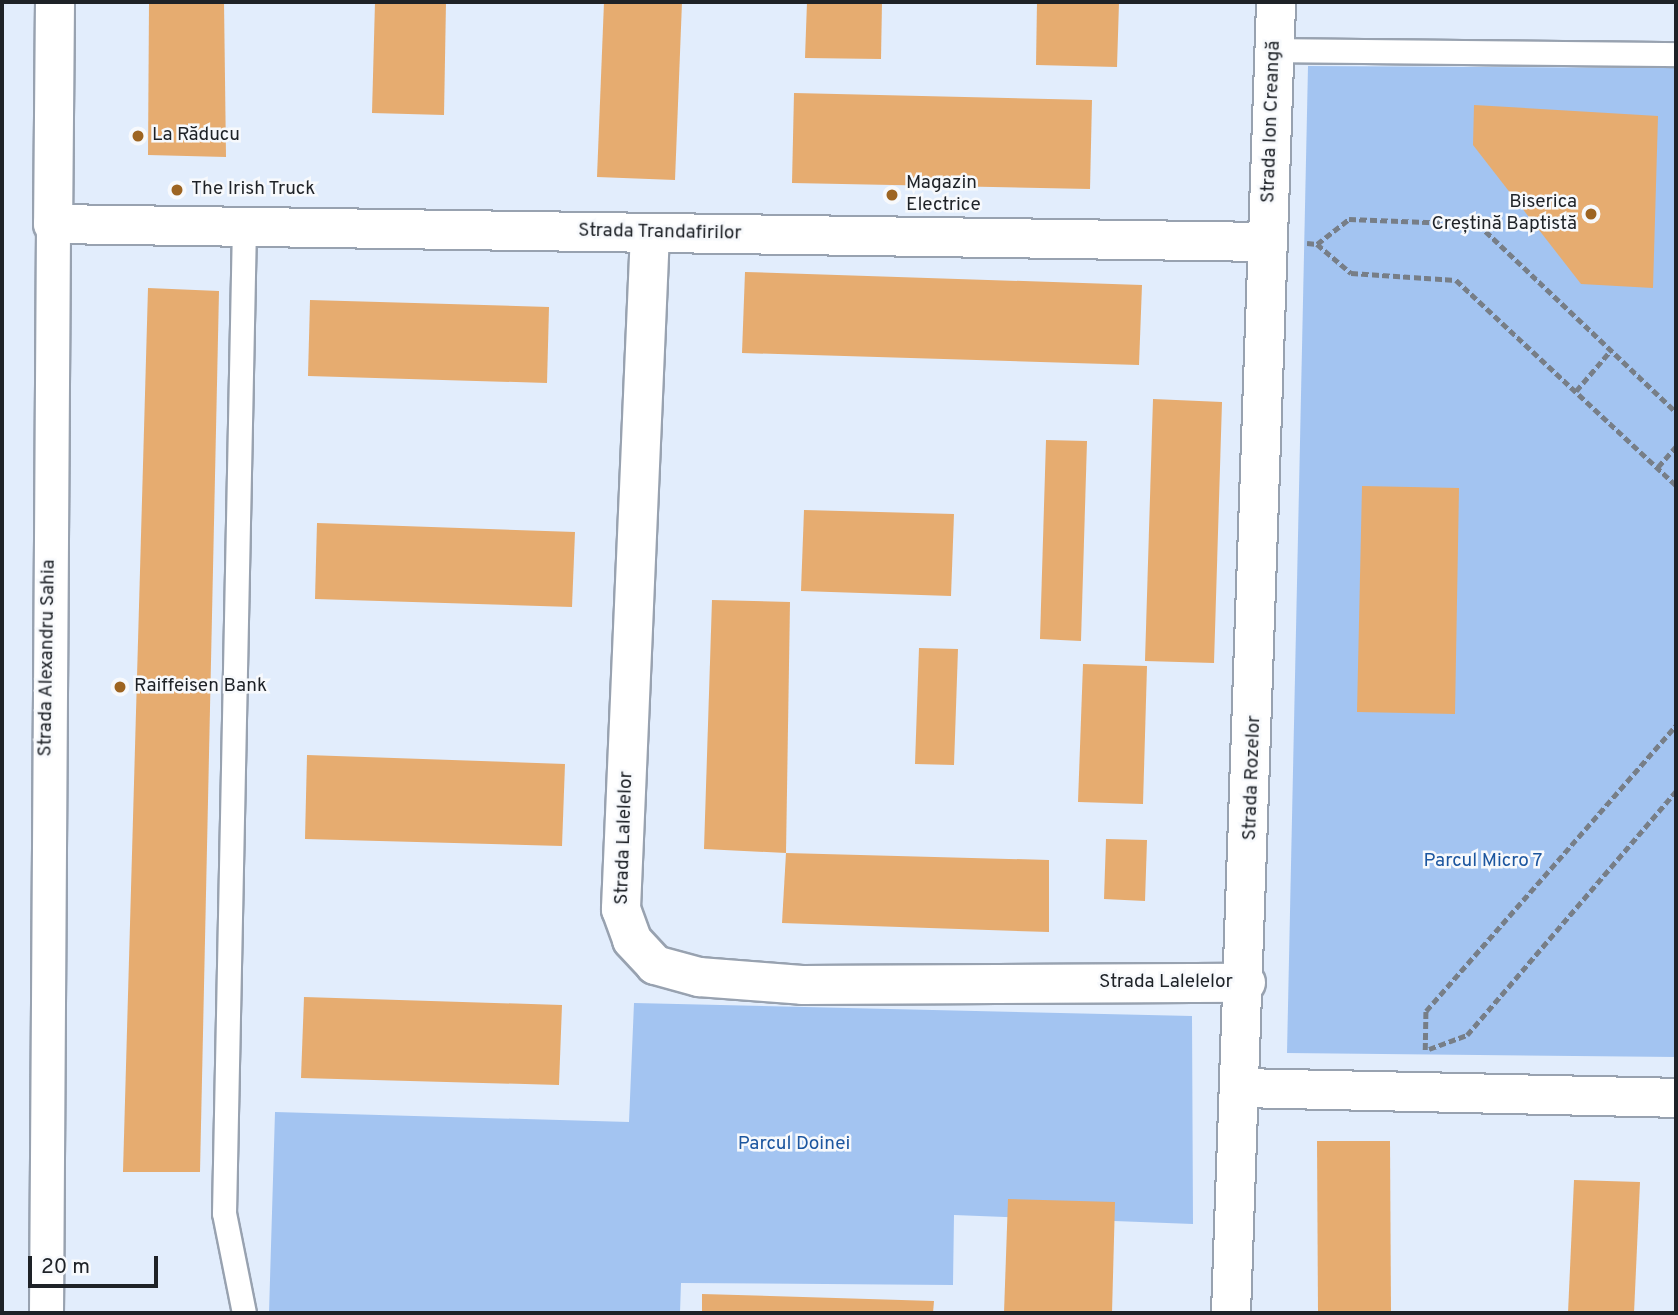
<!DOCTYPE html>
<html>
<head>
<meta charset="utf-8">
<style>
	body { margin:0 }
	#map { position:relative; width:1678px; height:1315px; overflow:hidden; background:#e2edfc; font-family:Overpass,sans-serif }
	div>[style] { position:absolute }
	.green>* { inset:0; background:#a3c4f1 }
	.building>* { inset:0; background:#e6ac70 }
	.path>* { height:4.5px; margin-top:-2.25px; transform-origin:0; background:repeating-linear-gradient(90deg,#777e87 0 7px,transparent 0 10.5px) }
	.roads { filter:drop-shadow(2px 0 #98a2b0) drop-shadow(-2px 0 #98a2b0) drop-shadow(0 2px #98a2b0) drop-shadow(0 -2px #98a2b0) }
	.service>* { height:23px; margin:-11.5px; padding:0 11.5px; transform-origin:11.5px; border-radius:11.5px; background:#fff }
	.pedestrian>* { height:33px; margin:-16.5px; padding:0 16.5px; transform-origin:16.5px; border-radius:16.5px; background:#fff }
	.minor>* { height:38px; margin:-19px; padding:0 19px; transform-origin:19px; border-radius:19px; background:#fff }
	.tertiary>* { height:38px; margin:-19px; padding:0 19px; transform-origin:19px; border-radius:19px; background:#fff }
	.dots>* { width:19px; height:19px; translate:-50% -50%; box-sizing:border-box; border:4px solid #f7f9fc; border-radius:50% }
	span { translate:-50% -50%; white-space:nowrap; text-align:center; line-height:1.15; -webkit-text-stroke:5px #f7f9fc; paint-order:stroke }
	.street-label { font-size:19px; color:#1e2227 }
	.poi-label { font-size:19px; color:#1e2227 }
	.left { translate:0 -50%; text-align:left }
	.right { translate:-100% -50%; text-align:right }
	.park-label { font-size:19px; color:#1c569f }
	.frame { position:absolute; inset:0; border:4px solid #1e2227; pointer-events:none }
	.scale { position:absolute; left:28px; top:1256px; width:130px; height:32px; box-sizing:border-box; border:4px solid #1e2227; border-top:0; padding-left:9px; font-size:21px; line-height:24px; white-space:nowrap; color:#1e2227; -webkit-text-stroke:5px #f7f9fc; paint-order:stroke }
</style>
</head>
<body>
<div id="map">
	<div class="green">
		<div style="clip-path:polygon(1308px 66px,1676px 68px,1676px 1057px,1287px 1053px)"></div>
		<div style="clip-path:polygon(634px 1003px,1192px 1016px,1193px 1224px,954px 1215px,953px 1285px,681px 1283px,680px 1313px,269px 1313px,275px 1112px,629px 1122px)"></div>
	</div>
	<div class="building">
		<div style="clip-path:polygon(149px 2px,224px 2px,226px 157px,148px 155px)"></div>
		<div style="clip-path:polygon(375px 2px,446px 2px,444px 115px,372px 113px)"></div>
		<div style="clip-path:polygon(604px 2px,682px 2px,675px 180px,597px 177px)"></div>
		<div style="clip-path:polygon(807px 2px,882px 2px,881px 59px,805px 58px)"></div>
		<div style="clip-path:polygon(1037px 2px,1119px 2px,1117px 67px,1036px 65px)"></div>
		<div style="clip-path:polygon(794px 93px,1092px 100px,1090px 189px,792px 183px)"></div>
		<div style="clip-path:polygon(1474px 105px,1658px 116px,1653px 288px,1581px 284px,1473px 145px)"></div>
		<div style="clip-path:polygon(745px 272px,1142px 285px,1139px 365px,742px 353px)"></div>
		<div style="clip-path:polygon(148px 288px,219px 291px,200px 1172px,123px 1172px)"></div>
		<div style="clip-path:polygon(310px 300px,549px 307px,547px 383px,308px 376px)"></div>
		<div style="clip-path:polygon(1153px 399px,1222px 402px,1214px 663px,1145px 661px)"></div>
		<div style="clip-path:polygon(1046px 440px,1087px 441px,1081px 641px,1040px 639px)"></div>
		<div style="clip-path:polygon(1362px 486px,1459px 488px,1455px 714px,1357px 712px)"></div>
		<div style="clip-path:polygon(804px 510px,954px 514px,951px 596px,801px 591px)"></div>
		<div style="clip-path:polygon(317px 523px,575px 532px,572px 607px,315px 599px)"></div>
		<div style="clip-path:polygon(712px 600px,790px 602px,786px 853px,704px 849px)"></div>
		<div style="clip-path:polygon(919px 648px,958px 649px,954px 765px,915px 764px)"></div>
		<div style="clip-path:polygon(1083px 664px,1147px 666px,1143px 804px,1078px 802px)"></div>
		<div style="clip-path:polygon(307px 755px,565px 764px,562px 846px,305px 839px)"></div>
		<div style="clip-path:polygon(1106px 839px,1147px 840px,1145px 901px,1104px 899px)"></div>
		<div style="clip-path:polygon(786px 853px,1049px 860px,1049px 932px,782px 923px)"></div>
		<div style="clip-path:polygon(304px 997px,562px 1005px,559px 1085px,301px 1078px)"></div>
		<div style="clip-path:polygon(1317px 1141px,1390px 1141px,1391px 1313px,1318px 1313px)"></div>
		<div style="clip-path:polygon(1574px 1180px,1640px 1182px,1634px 1313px,1568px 1313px)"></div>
		<div style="clip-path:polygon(1008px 1199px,1115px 1202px,1112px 1313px,1004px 1313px)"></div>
		<div style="clip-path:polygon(702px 1294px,934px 1301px,933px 1313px,702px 1313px)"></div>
	</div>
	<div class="path">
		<div style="left:1307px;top:243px;width:10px;rotate:6deg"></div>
		<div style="left:1317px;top:244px;width:45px;rotate:40.5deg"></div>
		<div style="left:1351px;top:273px;width:105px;rotate:3.8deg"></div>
		<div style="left:1456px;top:280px;width:301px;rotate:43deg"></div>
		<div style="left:1317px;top:244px;width:41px;rotate:-38deg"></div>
		<div style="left:1349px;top:219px;width:129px;rotate:2.2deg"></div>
		<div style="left:1478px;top:224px;width:273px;rotate:43.5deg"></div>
		<div style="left:1576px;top:391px;width:54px;rotate:-49.5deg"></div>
		<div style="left:1658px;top:467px;width:28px;rotate:-49deg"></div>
		<div style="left:1429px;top:1049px;width:40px;rotate:-20.2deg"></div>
		<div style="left:1467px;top:1035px;width:321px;rotate:-49.4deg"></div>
		<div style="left:1425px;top:1050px;width:39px;rotate:-89deg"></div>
		<div style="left:1426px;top:1011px;width:380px;rotate:-48.8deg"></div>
	</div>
	<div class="roads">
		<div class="service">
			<div style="left:1275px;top:50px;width:401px;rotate:0.6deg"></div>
			<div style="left:244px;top:1313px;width:102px;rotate:-101.3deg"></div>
			<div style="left:224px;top:1213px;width:985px;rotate:-88.84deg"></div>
		</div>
		<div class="pedestrian">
			<div style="left:46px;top:1313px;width:1089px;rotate:-89.63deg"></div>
		</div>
		<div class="minor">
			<div style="left:650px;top:233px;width:677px;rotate:92.46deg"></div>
			<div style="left:621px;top:909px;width:33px;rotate:70deg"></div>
			<div style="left:632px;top:940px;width:34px;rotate:47deg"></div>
			<div style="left:655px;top:965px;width:46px;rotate:15.3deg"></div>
			<div style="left:699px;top:977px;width:103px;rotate:4.4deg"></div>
			<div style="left:802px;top:985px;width:444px;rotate:-0.3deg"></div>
			<div style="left:1241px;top:1088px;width:435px;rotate:1.3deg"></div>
		</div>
		<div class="tertiary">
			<div style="left:55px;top:2px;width:222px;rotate:90.5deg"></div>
			<div style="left:53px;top:224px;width:1215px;rotate:0.85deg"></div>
			<div style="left:1231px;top:1313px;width:1312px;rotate:-88.03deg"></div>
		</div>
	</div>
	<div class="dots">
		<div style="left:138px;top:136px;background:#9d6421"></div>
		<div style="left:177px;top:190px;background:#9d6421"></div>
		<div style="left:892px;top:195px;background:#9d6421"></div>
		<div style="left:1591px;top:214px;background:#9d6421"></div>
		<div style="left:120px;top:687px;background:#9d6421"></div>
	</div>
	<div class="street-label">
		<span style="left:1272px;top:122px;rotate:-88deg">Strada Ion Creangă</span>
		<span style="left:660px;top:233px;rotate:1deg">Strada Trandafirilor</span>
		<span style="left:48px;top:658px;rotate:-89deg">Strada Alexandru Sahia</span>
		<span style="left:1253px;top:778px;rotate:-88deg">Strada Rozelor</span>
		<span style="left:625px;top:838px;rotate:-88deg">Strada Lalelelor</span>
		<span style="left:1166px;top:983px">Strada Lalelelor</span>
	</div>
	<div class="poi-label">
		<span class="left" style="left:152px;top:136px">La Răducu</span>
		<span class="left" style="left:906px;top:195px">Magazin<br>Electrice</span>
		<span class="left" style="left:191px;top:190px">The Irish Truck</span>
		<span class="right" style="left:1577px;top:214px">Biserica<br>Creștină Baptistă</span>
		<span class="left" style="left:134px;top:687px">Raiffeisen Bank</span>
	</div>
	<div class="park-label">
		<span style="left:1483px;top:862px">Parcul Micro 7</span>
		<span style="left:794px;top:1145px">Parcul Doinei</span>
	</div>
	<div class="frame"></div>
	<div class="scale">20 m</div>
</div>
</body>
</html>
